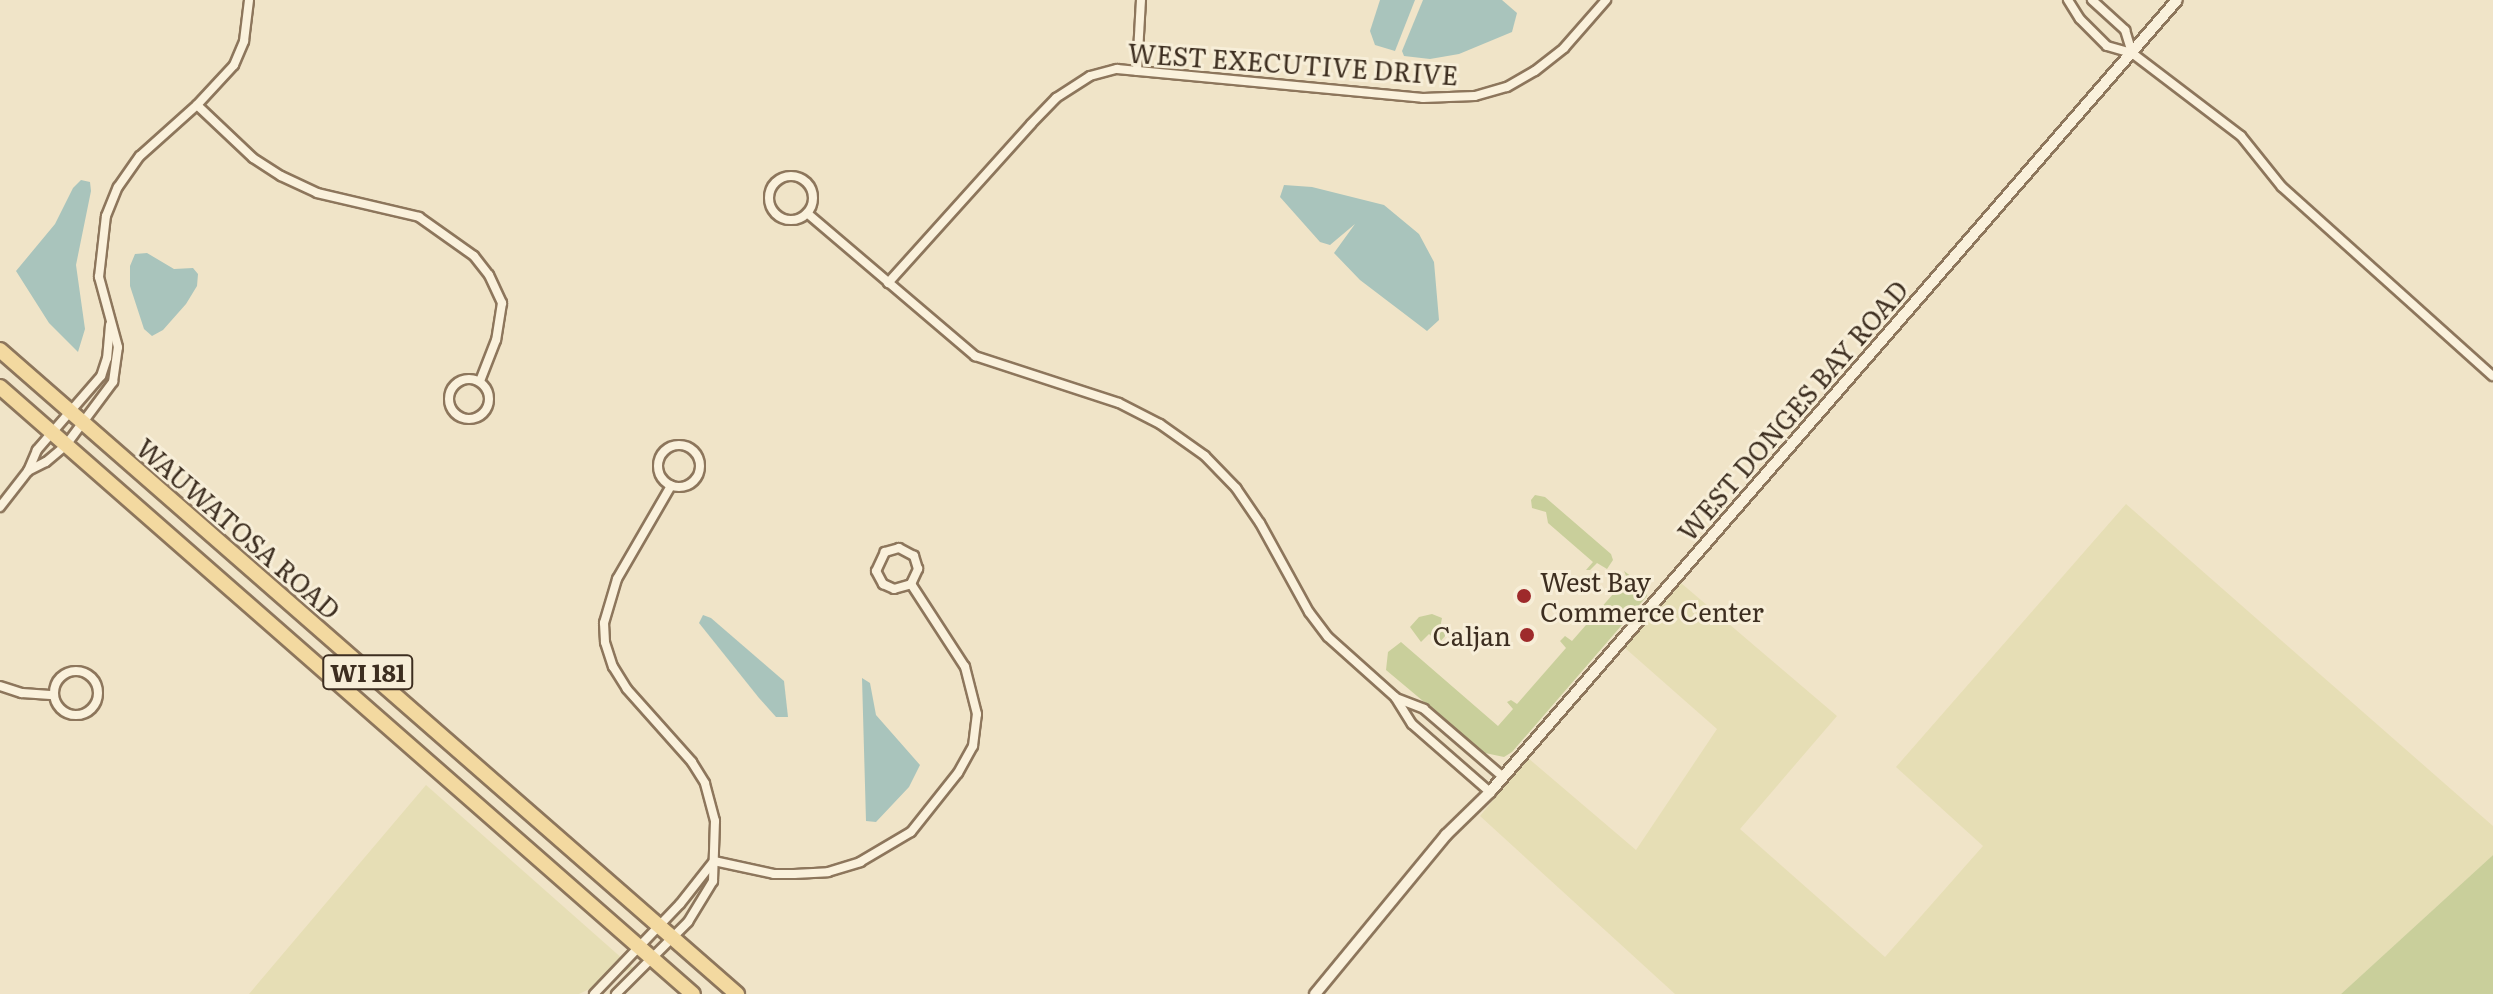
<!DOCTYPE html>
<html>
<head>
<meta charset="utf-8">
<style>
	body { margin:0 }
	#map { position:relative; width:2493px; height:994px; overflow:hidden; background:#f0e4c8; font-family:Literata,serif }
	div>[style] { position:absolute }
	.farmland>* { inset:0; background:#e6deb5 }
	.green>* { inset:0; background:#c9cf9b }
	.water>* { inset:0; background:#a9c4bc }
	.roads { filter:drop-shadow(2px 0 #8d765c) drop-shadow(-2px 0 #8d765c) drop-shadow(0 2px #8d765c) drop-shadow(0 -2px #8d765c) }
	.minor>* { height:8px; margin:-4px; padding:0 4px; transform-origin:4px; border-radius:4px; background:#faf1dc }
	.minor>.ring { margin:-4px; padding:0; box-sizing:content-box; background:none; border:8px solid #faf1dc; border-radius:50% }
	.tertiary>* { height:10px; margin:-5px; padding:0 5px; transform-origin:5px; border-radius:5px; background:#faf1dc }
	.primary>* { height:14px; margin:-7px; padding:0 7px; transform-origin:7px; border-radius:7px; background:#f3d9a0 }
	.dots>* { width:22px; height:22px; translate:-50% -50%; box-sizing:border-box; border:4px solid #f7eed8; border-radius:50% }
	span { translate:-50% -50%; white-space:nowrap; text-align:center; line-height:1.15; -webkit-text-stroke:6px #f7eed8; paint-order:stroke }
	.shield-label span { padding:2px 6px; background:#f7eed8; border:2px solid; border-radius:6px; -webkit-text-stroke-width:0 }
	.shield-label { font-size:24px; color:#3d2e20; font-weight:700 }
	.street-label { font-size:26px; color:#3d2e20 }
	.poi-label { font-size:26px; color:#3d2e20 }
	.left { translate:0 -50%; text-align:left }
	.right { translate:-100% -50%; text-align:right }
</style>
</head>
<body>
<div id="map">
	<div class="farmland">
		<div style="clip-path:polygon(2126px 504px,2493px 826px,2493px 855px,2341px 994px,1675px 994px,1480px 816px,1528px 758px,1636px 850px,1717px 729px,1625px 648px,1681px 583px,1837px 716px,1740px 829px,1885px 957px,1983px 846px,1896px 767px)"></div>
		<div style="clip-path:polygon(426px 785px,633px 968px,579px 994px,249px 994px)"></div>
	</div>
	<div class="green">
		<div style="clip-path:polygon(1535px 495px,1545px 497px,1611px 554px,1613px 560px,1607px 569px,1597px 563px,1590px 570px,1586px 570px,1593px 562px,1548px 523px,1546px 512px,1532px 508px,1531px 500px)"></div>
		<div style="clip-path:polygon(1624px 571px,1645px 587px,1647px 596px,1512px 752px,1504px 757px,1485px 753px,1386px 670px,1388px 652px,1401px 642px,1498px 726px,1513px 709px,1507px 702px,1511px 700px,1517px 704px,1566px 648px,1560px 641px,1565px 636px,1572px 641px,1627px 578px)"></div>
		<div style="clip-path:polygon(1432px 614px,1442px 618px,1440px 628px,1446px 635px,1439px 643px,1429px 634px,1421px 642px,1410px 627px,1419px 617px)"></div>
		<div style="clip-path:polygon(2493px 855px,2493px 994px,2341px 994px)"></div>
	</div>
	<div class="water">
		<div style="clip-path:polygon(1380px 0,1415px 0,1395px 51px,1375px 45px,1370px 31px)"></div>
		<div style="clip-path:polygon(1423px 0,1502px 0,1517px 13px,1512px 32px,1459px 54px,1430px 59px,1404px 56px,1402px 51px)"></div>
		<div style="clip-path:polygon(81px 180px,90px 182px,91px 191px,76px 265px,85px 329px,78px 352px,49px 323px,16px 271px,55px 224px,73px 188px)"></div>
		<div style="clip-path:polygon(1284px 185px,1312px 187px,1384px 205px,1419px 234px,1434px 262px,1439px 320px,1427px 331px,1360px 280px,1334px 253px,1355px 224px,1330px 245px,1320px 242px,1280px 197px)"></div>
		<div style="clip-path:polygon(147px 253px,174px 269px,193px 268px,198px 274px,197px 286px,186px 304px,163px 330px,152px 336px,144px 329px,130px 286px,130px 266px,135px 254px)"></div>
		<div style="clip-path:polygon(703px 615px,711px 618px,784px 681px,788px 717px,776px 717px,759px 698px,699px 623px)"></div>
		<div style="clip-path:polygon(862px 678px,870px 683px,876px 715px,920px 765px,909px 787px,876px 822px,866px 821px)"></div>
	</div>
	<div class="roads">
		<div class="minor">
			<div style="left:2068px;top:0;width:22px;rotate:58deg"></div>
			<div style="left:2080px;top:19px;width:38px;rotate:45deg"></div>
			<div style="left:2107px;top:46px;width:26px;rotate:16deg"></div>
			<div style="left:2132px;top:53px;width:137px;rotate:37.3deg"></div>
			<div style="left:2241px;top:136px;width:65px;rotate:51.2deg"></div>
			<div style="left:2282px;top:187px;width:283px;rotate:41.9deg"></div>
			<div style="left:2092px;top:0;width:45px;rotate:42.3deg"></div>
			<div style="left:2125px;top:30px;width:24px;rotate:73deg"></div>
			<div style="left:1137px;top:71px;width:71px;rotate:-86.8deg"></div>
			<div style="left:197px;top:105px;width:77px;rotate:43.4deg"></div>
			<div style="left:253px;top:158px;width:33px;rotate:33deg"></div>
			<div style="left:281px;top:176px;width:40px;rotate:25deg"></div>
			<div style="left:317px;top:193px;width:105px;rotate:13.2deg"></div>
			<div style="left:419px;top:217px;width:67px;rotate:35.3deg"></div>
			<div style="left:474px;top:256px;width:24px;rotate:52deg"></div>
			<div style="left:489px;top:275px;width:31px;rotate:65deg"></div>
			<div style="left:502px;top:303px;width:37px;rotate:99deg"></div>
			<div style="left:496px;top:340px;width:44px;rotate:111.3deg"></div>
			<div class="ring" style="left:769px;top:176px;width:36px;height:36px"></div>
			<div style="left:807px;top:213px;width:221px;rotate:40.4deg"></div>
			<div style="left:975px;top:356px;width:151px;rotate:18.1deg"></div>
			<div style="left:1119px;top:403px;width:46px;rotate:27.1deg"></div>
			<div style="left:1160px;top:424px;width:55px;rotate:35.4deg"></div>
			<div style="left:1205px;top:456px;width:45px;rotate:45.9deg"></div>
			<div style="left:1236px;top:488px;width:42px;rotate:55.6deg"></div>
			<div style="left:1260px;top:523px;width:102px;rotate:61.2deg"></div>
			<div style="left:1309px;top:612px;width:31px;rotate:53deg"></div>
			<div style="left:1328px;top:637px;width:90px;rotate:41.8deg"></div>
			<div style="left:1395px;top:697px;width:32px;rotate:58deg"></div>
			<div style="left:1412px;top:724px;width:103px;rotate:41.1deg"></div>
			<div style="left:888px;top:283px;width:214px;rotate:-48deg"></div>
			<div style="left:1031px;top:124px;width:36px;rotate:-46deg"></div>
			<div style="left:1056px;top:98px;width:40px;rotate:-32.9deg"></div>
			<div style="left:1090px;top:76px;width:28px;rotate:-15deg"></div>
			<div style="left:1117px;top:69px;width:307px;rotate:5.4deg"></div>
			<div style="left:1423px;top:98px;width:52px;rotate:-2.2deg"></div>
			<div style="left:1475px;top:96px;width:33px;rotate:-16deg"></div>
			<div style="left:1507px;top:87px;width:32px;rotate:-30deg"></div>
			<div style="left:1535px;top:71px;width:37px;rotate:-38deg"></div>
			<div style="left:1564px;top:48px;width:64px;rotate:-48.8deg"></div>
			<div style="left:110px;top:325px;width:33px;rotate:95deg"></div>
			<div style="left:107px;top:358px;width:19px;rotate:108deg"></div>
			<div style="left:101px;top:376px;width:98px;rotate:130.9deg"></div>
			<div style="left:37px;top:450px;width:23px;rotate:113deg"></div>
			<div style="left:28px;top:471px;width:20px;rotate:-27deg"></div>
			<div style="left:46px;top:462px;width:26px;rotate:-40deg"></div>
			<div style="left:66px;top:445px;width:79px;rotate:-53.3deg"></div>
			<div style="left:113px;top:382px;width:35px;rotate:-82deg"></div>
			<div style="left:118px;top:347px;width:73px;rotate:-105.2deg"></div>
			<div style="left:99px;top:277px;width:61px;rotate:-83.5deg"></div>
			<div style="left:106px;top:216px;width:31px;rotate:-68deg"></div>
			<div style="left:118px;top:187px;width:38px;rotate:-55deg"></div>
			<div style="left:140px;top:156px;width:76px;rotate:-41.8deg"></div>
			<div style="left:197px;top:105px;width:54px;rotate:-47.2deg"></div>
			<div style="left:234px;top:65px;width:26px;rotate:-67deg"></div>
			<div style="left:244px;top:41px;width:41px;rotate:-83deg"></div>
			<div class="ring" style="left:449px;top:379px;width:32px;height:32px"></div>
			<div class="ring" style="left:658px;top:445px;width:34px;height:34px"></div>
			<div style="left:0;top:507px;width:46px;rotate:-52.1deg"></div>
			<div class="ring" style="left:54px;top:671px;width:36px;height:36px"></div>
			<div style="left:0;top:686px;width:23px;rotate:18deg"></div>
			<div style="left:22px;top:693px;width:32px;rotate:4deg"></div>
			<div style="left:1396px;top:698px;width:30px;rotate:21deg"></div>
			<div style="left:1424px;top:709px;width:104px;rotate:40.7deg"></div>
			<div style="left:714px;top:861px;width:61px;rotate:12.2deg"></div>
			<div style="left:774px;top:874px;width:20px"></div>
			<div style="left:794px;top:874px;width:34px;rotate:-3deg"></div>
			<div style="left:828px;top:872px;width:34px;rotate:-17deg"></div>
			<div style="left:860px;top:862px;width:59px;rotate:-30.5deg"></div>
			<div style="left:911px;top:832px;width:75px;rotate:-51.5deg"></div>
			<div style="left:958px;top:773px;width:31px;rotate:-61deg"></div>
			<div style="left:973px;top:746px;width:32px;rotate:-83deg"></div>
			<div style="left:977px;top:714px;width:49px;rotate:-104.3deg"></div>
			<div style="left:965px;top:667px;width:99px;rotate:-123deg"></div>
			<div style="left:911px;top:584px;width:17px;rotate:-65deg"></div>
			<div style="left:918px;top:569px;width:14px;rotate:-107deg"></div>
			<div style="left:914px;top:556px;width:17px;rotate:-152deg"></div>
			<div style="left:899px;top:548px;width:15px;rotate:164deg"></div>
			<div style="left:885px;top:552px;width:21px;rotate:115deg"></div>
			<div style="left:876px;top:571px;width:15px;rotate:62deg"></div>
			<div style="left:883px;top:584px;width:12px;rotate:24deg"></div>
			<div style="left:894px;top:589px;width:18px;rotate:-16deg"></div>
			<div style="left:594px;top:994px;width:124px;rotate:-46.3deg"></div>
			<div style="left:680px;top:904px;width:53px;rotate:-51.8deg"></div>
			<div style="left:616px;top:994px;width:102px;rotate:-45deg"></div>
			<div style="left:688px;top:922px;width:48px;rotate:-58.6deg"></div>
			<div style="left:713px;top:881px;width:60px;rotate:-88.1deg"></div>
			<div style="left:715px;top:821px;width:39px;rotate:-105deg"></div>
			<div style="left:705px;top:783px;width:25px;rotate:-122deg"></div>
			<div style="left:692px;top:762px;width:98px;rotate:-131.7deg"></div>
			<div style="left:627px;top:689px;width:26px;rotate:-122deg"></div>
			<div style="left:613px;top:667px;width:26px;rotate:-108deg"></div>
			<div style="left:605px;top:642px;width:19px;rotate:-93deg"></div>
			<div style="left:604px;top:623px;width:46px;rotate:-73.5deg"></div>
			<div style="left:617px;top:579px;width:108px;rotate:-59.9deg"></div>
		</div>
		<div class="tertiary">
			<div style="left:1315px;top:994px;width:206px;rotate:-50.5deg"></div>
			<div style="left:1446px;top:835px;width:62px;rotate:-44.3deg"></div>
			<div style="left:1490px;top:792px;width:1048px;rotate:-49.06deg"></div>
		</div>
		<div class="primary">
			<div style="left:0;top:350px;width:979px;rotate:41.15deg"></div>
			<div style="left:0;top:387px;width:921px;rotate:41.22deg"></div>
		</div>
	</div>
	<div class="dots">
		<div style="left:1524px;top:596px;background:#9e2a2b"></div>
		<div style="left:1527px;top:635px;background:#9e2a2b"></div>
	</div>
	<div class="shield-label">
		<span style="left:368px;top:672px">WI 181</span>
	</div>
	<div class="street-label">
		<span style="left:1293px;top:63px;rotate:4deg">WEST EXECUTIVE DRIVE</span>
		<span style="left:1792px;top:410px;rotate:-49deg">WEST DONGES BAY ROAD</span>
		<span style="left:239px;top:528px;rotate:41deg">WAUWATOSA ROAD</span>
	</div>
	<div class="poi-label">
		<span class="left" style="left:1540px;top:596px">West Bay<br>Commerce Center</span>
		<span class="right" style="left:1511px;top:635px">Caljan</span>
	</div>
</div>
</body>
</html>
